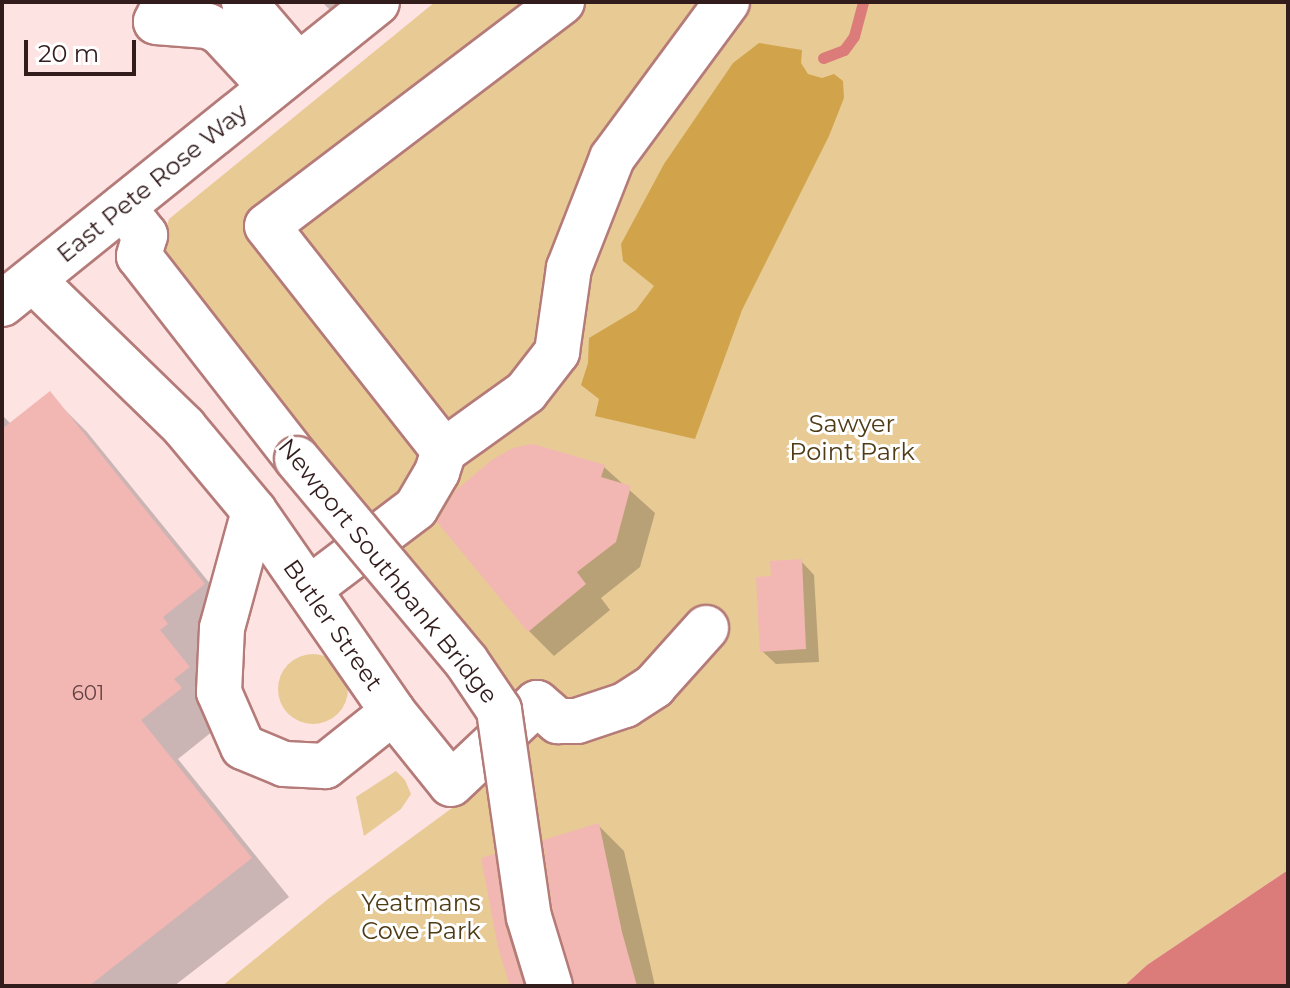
<!DOCTYPE html>
<html>
<head>
<meta charset="utf-8">
<style>
	body { margin:0 }
	#map { position:relative; width:1290px; height:988px; overflow:hidden; background:#fde3e2; font-family:Montserrat,sans-serif }
	div>[style] { position:absolute }
	.green>* { inset:0; background:#e8ca95 }
	.round { border-radius:50% }
	.forest>* { inset:0; background:#d1a34a }
	.water>* { inset:0; background:#db7b7a }
	.shadow>* { inset:0; background:#0003 }
	.stream>* { height:11px; margin:-5.5px; padding:0 5.5px; transform-origin:5.5px; border-radius:5.5px; background:#db7b7a }
	.building>* { inset:0; background:#f2b6b3 }
	.roads { filter:drop-shadow(2px 0 #b47b79) drop-shadow(-2px 0 #b47b79) drop-shadow(0 2px #b47b79) drop-shadow(0 -2px #b47b79) }
	.minor>* { height:44px; margin:-22px; padding:0 22px; transform-origin:22px; border-radius:22px; background:#fff }
	.major>* { height:44px; margin:-22px; padding:0 22px; transform-origin:22px; border-radius:22px; background:#fff }
	.bridges { filter:drop-shadow(2px 0 #b47b79) drop-shadow(-2px 0 #b47b79) drop-shadow(0 2px #b47b79) drop-shadow(0 -2px #b47b79) }
	.minor-bridge>* { height:44px; margin:-22px; padding:0 22px; transform-origin:22px; border-radius:22px; background:#fff }
	span { translate:-50% -50%; white-space:nowrap; text-align:center; line-height:1.15; -webkit-text-stroke:6px #fff; paint-order:stroke }
	.number-label { font-size:20px; color:#624242 }
	.number-label span { -webkit-text-stroke-width:0 }
	.street-label { font-size:24px; color:#321c1c }
	.park-label { font-size:24px; color:#4f3b16 }
	.frame { position:absolute; inset:0; border:4px solid #321c1c; pointer-events:none }
	.scale { position:absolute; left:24px; top:40px; width:112px; height:36px; box-sizing:border-box; border:4px solid #321c1c; border-top:0; padding-left:10px; font-size:24px; line-height:28px; white-space:nowrap; color:#321c1c; -webkit-text-stroke:6px #fff; paint-order:stroke }
</style>
</head>
<body>
<div id="map">
	<div class="green">
		<div style="clip-path:polygon(435px 2px,1288px 2px,1288px 870px,1147px 965px,1124px 986px,222px 986px,328px 899px,463px 800px,520px 721px,152px 277px,169px 219px)"></div>
		<div class="round" style="left:278px;top:654px;width:70px;height:70px"></div>
		<div style="clip-path:polygon(396px 771px,405px 780px,411px 794px,401px 809px,364px 836px,356px 797px)"></div>
	</div>
	<div class="forest">
		<div style="clip-path:polygon(759px 43px,802px 50px,801px 63px,808px 74px,822px 78px,834px 74px,843px 81px,844px 98px,829px 136px,742px 310px,695px 439px,595px 416px,599px 399px,581px 385px,588px 363px,589px 338px,636px 310px,654px 286px,623px 261px,621px 244px,664px 164px,733px 63px)"></div>
	</div>
	<div class="water">
		<div style="clip-path:polygon(1288px 870px,1288px 986px,1124px 986px,1147px 965px)"></div>
	</div>
	<div class="shadow">
		<div style="clip-path:polygon(322px 2px,354px 2px,337px 17px)"></div>
		<div style="clip-path:polygon(49px 394px,87px 432px,242px 623px,196px 669px,226px 706px,218px 727px,178px 759px,289px 897px,174px 986px,2px 986px,2px 415px,11px 424px)"></div>
		<div style="clip-path:polygon(604px 467px,655px 513px,640px 567px,601px 598px,610px 610px,554px 656px,529px 631px)"></div>
		<div style="clip-path:polygon(801px 561px,814px 575px,819px 662px,776px 664px,762px 651px,773px 578px)"></div>
		<div style="clip-path:polygon(599px 826px,624px 851px,655px 986px,576px 986px)"></div>
		<div style="clip-path:polygon(494px 856px,519px 881px,540px 986px,512px 986px)"></div>
	</div>
	<div class="stream">
		<div style="left:823px;top:58px;width:22px;rotate:-21deg"></div>
		<div style="left:844px;top:50px;width:17px;rotate:-54deg"></div>
		<div style="left:854px;top:36px;width:35px;rotate:-75deg"></div>
	</div>
	<div class="building">
		<div style="clip-path:polygon(50px 391px,205px 584px,163px 617px,168px 624px,160px 630px,190px 667px,174px 679px,182px 688px,141px 720px,252px 858px,89px 986px,2px 986px,2px 429px)"></div>
		<div style="clip-path:polygon(533px 444px,605px 465px,601px 477px,631px 486px,616px 542px,577px 572px,586px 584px,528px 632px,437px 522px,455px 491px,492px 460px,513px 448px)"></div>
		<div style="clip-path:polygon(802px 559px,806px 649px,760px 652px,756px 577px,771px 576px,770px 561px)"></div>
		<div style="clip-path:polygon(599px 823px,622px 932px,637px 986px,574px 986px,553px 912px,543px 840px)"></div>
		<div style="clip-path:polygon(495px 854px,505px 924px,524px 986px,510px 986px,498px 947px,481px 858px)"></div>
	</div>
	<div class="roads">
		<div class="minor">
			<div style="left:166px;top:2px;width:22px;rotate:117deg"></div>
			<div style="left:156px;top:22px;width:52px;rotate:4.4deg"></div>
			<div style="left:208px;top:26px;width:13px;rotate:27deg"></div>
			<div style="left:220px;top:32px;width:75px;rotate:47.2deg"></div>
			<div style="left:244px;top:2px;width:83px;rotate:49.4deg"></div>
			<div style="left:562px;top:2px;width:370px;rotate:142.8deg"></div>
			<div style="left:267px;top:226px;width:286px;rotate:51.8deg"></div>
			<div style="left:444px;top:451px;width:101px;rotate:-35.7deg"></div>
			<div style="left:526px;top:392px;width:51px;rotate:-52.2deg"></div>
			<div style="left:557px;top:352px;width:85px;rotate:-81.9deg"></div>
			<div style="left:569px;top:268px;width:118px;rotate:-68.6deg"></div>
			<div style="left:612px;top:158px;width:194px;rotate:-53.6deg"></div>
			<div style="left:123px;top:207px;width:36px;rotate:52deg"></div>
			<div style="left:145px;top:235px;width:22px;rotate:106deg"></div>
			<div style="left:139px;top:256px;width:257px;rotate:52.1deg"></div>
			<div style="left:33px;top:280px;width:211px;rotate:44.2deg"></div>
			<div style="left:184px;top:427px;width:109px;rotate:50.2deg"></div>
			<div style="left:254px;top:511px;width:244px;rotate:55.3deg"></div>
			<div style="left:393px;top:712px;width:87px;rotate:141.5deg"></div>
			<div style="left:325px;top:766px;width:41px;rotate:-177.2deg"></div>
			<div style="left:284px;top:764px;width:44px;rotate:-157.5deg"></div>
			<div style="left:243px;top:747px;width:60px;rotate:-113.6deg"></div>
			<div style="left:219px;top:692px;width:64px;rotate:-87.3deg"></div>
			<div style="left:222px;top:628px;width:121px;rotate:-74.7deg"></div>
			<div style="left:309px;top:589px;width:134px;rotate:-37.1deg"></div>
			<div style="left:416px;top:508px;width:42px;rotate:-59.7deg"></div>
			<div style="left:437px;top:472px;width:22px;rotate:-72deg"></div>
			<div style="left:393px;top:712px;width:92px;rotate:51.1deg"></div>
			<div style="left:451px;top:784px;width:118px;rotate:-43.3deg"></div>
			<div style="left:537px;top:703px;width:28px;rotate:41deg"></div>
			<div style="left:558px;top:721px;width:19px"></div>
			<div style="left:577px;top:721px;width:51px;rotate:-18.4deg"></div>
			<div style="left:625px;top:705px;width:35px;rotate:-33deg"></div>
			<div style="left:654px;top:686px;width:78px;rotate:-48.1deg"></div>
		</div>
		<div class="major">
			<div style="left:2px;top:304px;width:481px;rotate:-38.8deg"></div>
		</div>
	</div>
	<div class="bridges">
		<div class="minor-bridge">
			<div style="left:297px;top:459px;width:263px;rotate:50.1deg"></div>
			<div style="left:466px;top:661px;width:59px;rotate:56deg"></div>
			<div style="left:499px;top:710px;width:209px;rotate:81.8deg"></div>
			<div style="left:529px;top:917px;width:72px;rotate:73.1deg"></div>
		</div>
	</div>
	<div class="number-label">
		<span style="left:88px;top:693px">601</span>
	</div>
	<div class="street-label">
		<span style="left:152px;top:183px;rotate:-39deg">East Pete Rose Way</span>
		<span style="left:388px;top:571px;rotate:51deg">Newport Southbank Bridge</span>
		<span style="left:333px;top:625px;rotate:55deg">Butler Street</span>
	</div>
	<div class="park-label">
		<span style="left:852px;top:438px">Sawyer<br>Point Park</span>
		<span style="left:421px;top:917px">Yeatmans<br>Cove Park</span>
	</div>
	<div class="frame"></div>
	<div class="scale">20 m</div>
</div>
</body>
</html>
